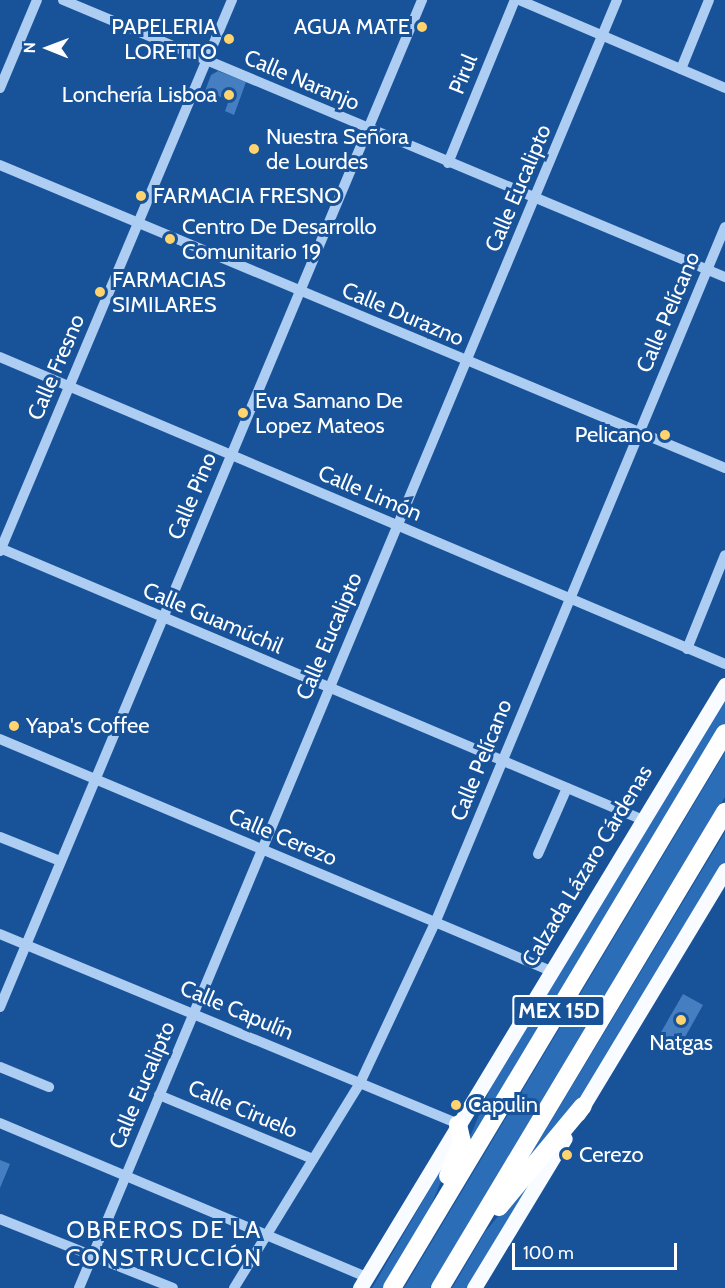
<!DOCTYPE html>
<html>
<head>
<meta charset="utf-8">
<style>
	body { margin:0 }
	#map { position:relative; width:725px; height:1288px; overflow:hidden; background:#18539a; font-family:Cabin,sans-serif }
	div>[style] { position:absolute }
	.green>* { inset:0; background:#2c6db7 }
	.building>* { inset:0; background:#457fc2 }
	.minor>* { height:10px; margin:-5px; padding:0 5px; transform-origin:5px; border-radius:5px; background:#adcdf2 }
	.major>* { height:15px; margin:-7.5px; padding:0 7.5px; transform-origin:7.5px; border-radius:7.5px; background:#f8fbff }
	.highway>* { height:18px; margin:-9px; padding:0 9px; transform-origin:9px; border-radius:9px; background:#fff }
	.dots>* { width:16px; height:16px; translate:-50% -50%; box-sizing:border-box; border:3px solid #18539a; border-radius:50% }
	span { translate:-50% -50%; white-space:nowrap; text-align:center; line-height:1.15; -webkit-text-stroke:6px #18539a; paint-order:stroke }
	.shield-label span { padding:2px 4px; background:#18539a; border:2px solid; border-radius:4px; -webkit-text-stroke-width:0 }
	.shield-label { font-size:21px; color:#fff; font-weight:700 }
	.poi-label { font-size:22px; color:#fff }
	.right { translate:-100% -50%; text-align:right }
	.left { translate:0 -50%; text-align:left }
	.street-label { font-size:22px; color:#fff }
	.neighbourhood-label { font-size:24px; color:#fff; letter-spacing:1.5px }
	.north { position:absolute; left:18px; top:18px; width:60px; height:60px; -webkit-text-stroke:4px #18539a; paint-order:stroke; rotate:271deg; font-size:16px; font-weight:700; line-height:24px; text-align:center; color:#fff }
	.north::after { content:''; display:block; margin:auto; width:21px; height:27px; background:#fff; clip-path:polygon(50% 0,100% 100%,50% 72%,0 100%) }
	.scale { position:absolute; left:512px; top:1243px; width:165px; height:27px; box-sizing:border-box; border:3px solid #fff; border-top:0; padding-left:8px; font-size:18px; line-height:21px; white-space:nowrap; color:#fff; -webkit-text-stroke:4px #18539a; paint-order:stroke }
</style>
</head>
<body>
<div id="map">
	<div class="green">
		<div style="clip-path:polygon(725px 696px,725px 727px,451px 1182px,490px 1089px)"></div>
		<div style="clip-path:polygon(725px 752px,725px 797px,430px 1288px,404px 1288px)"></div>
		<div style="clip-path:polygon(725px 832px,725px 862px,579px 1105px,519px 1174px)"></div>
		<div style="clip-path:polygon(458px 1141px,419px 1234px,386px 1288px,372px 1288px)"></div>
		<div style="clip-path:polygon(544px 1161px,468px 1288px,452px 1288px,485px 1232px)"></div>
	</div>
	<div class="building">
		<div style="clip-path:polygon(218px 71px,246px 82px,234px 115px,225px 111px,229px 100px,205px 91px,211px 75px)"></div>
		<div style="clip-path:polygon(683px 994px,703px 1005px,680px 1046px,660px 1034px)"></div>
		<div style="clip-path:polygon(0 1160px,10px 1164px,0 1188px)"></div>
	</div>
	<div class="minor">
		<div style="left:63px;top:0;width:718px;rotate:22.71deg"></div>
		<div style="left:519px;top:0;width:224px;rotate:23.1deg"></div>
		<div style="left:681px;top:69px;width:74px;rotate:-67.9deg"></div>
		<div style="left:0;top:88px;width:95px;rotate:-67.2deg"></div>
		<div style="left:448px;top:163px;width:176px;rotate:-67.7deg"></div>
		<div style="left:0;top:165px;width:786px;rotate:22.68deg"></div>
		<div style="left:0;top:357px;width:787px;rotate:22.95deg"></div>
		<div style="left:0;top:548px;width:698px;rotate:22.93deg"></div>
		<div style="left:0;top:551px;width:598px;rotate:-67.17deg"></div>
		<div style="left:687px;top:649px;width:101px;rotate:-68deg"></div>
		<div style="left:0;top:739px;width:598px;rotate:22.83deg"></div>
		<div style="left:0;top:837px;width:65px;rotate:21.8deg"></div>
		<div style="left:538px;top:854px;width:72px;rotate:-66.3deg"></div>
		<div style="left:0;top:934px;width:496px;rotate:22.5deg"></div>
		<div style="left:0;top:1007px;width:1092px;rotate:-67.26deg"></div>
		<div style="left:0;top:1067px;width:53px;rotate:22.2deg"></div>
		<div style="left:159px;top:1095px;width:167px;rotate:22.6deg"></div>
		<div style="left:0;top:1123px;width:397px;rotate:22.8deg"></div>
		<div style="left:0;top:1219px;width:186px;rotate:21.7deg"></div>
		<div style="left:79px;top:1288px;width:1396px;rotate:-67.33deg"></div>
		<div style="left:234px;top:1288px;width:241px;rotate:-58.4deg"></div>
		<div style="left:360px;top:1083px;width:177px;rotate:-64.9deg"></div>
		<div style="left:435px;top:923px;width:754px;rotate:-67.38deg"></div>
	</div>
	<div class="major">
		<div style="left:578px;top:1114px;width:285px;rotate:-58.9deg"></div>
		<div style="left:360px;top:1288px;width:705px;rotate:-58.81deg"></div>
		<div style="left:474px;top:1288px;width:175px;rotate:-58.8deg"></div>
	</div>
	<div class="highway">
		<div style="left:448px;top:1176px;width:37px;rotate:-68deg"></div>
		<div style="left:462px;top:1142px;width:18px;rotate:-103deg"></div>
		<div style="left:499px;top:1207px;width:131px;rotate:-50.3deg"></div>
		<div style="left:392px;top:1288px;width:647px;rotate:-59.04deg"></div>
		<div style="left:440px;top:1288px;width:555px;rotate:-59.09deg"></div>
	</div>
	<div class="dots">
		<div style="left:422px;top:27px;background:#ffd36e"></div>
		<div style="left:229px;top:39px;background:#ffd36e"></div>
		<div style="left:229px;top:95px;background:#ffd36e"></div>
		<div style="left:254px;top:149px;background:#ffd36e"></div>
		<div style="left:141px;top:196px;background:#ffd36e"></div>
		<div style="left:170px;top:239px;background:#ffd36e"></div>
		<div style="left:100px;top:292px;background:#ffd36e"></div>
		<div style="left:243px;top:413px;background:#ffd36e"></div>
		<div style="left:665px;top:435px;background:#ffd36e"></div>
		<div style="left:14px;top:726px;background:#ffd36e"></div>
		<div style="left:681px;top:1020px;background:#ffd36e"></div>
		<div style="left:456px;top:1105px;background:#ffd36e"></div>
		<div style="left:567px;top:1155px;background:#ffd36e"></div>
	</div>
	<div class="shield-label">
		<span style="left:559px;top:1011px">MEX 15D</span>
	</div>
	<div class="poi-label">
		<span class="right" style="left:217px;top:39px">PAPELERIA<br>LORETTO</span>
		<span class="right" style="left:410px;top:27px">AGUA MATE</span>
		<span class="right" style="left:217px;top:95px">Lonchería Lisboa</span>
		<span class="left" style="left:266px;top:149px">Nuestra Señora<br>de Lourdes</span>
		<span class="left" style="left:153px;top:196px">FARMACIA FRESNO</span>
		<span class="left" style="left:182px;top:239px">Centro De Desarrollo<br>Comunitario 19</span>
		<span class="left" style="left:112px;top:292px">FARMACIAS<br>SIMILARES</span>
		<span class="left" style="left:255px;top:413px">Eva Samano De<br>Lopez Mateos</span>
		<span class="right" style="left:653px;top:435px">Pelicano</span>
		<span class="left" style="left:26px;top:726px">Yapa's Coffee</span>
		<span style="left:681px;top:1043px">Natgas</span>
		<span class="left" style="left:468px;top:1105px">Capulin</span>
		<span class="left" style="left:579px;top:1155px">Cerezo</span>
	</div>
	<div class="street-label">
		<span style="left:463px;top:74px;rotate:-68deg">Pirul</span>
		<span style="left:302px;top:80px;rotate:23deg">Calle Naranjo</span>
		<span style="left:518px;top:188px;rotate:-67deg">Calle Eucalipto</span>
		<span style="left:668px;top:312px;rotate:-67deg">Calle Pelícano</span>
		<span style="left:403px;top:314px;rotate:23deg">Calle Durazno</span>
		<span style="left:56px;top:367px;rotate:-67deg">Calle Fresno</span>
		<span style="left:370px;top:493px;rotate:23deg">Calle Limón</span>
		<span style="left:192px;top:496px;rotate:-67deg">Calle Pino</span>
		<span style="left:213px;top:618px;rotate:23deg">Calle Guamúchil</span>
		<span style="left:329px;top:636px;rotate:-67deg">Calle Eucalipto</span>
		<span style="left:481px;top:760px;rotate:-68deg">Calle Pelícano</span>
		<span style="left:283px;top:837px;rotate:23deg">Calle Cerezo</span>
		<span style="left:587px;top:866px;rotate:-59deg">Calzada Lázaro Cárdenas</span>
		<span style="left:237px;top:1010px;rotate:23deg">Calle Capulín</span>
		<span style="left:142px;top:1085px;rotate:-67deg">Calle Eucalipto</span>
		<span style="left:243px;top:1109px;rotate:23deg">Calle Ciruelo</span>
	</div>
	<div class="neighbourhood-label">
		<span style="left:164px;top:1244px">OBREROS DE LA<br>CONSTRUCCIÓN</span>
	</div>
	<div class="north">N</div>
	<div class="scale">100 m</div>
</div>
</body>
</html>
